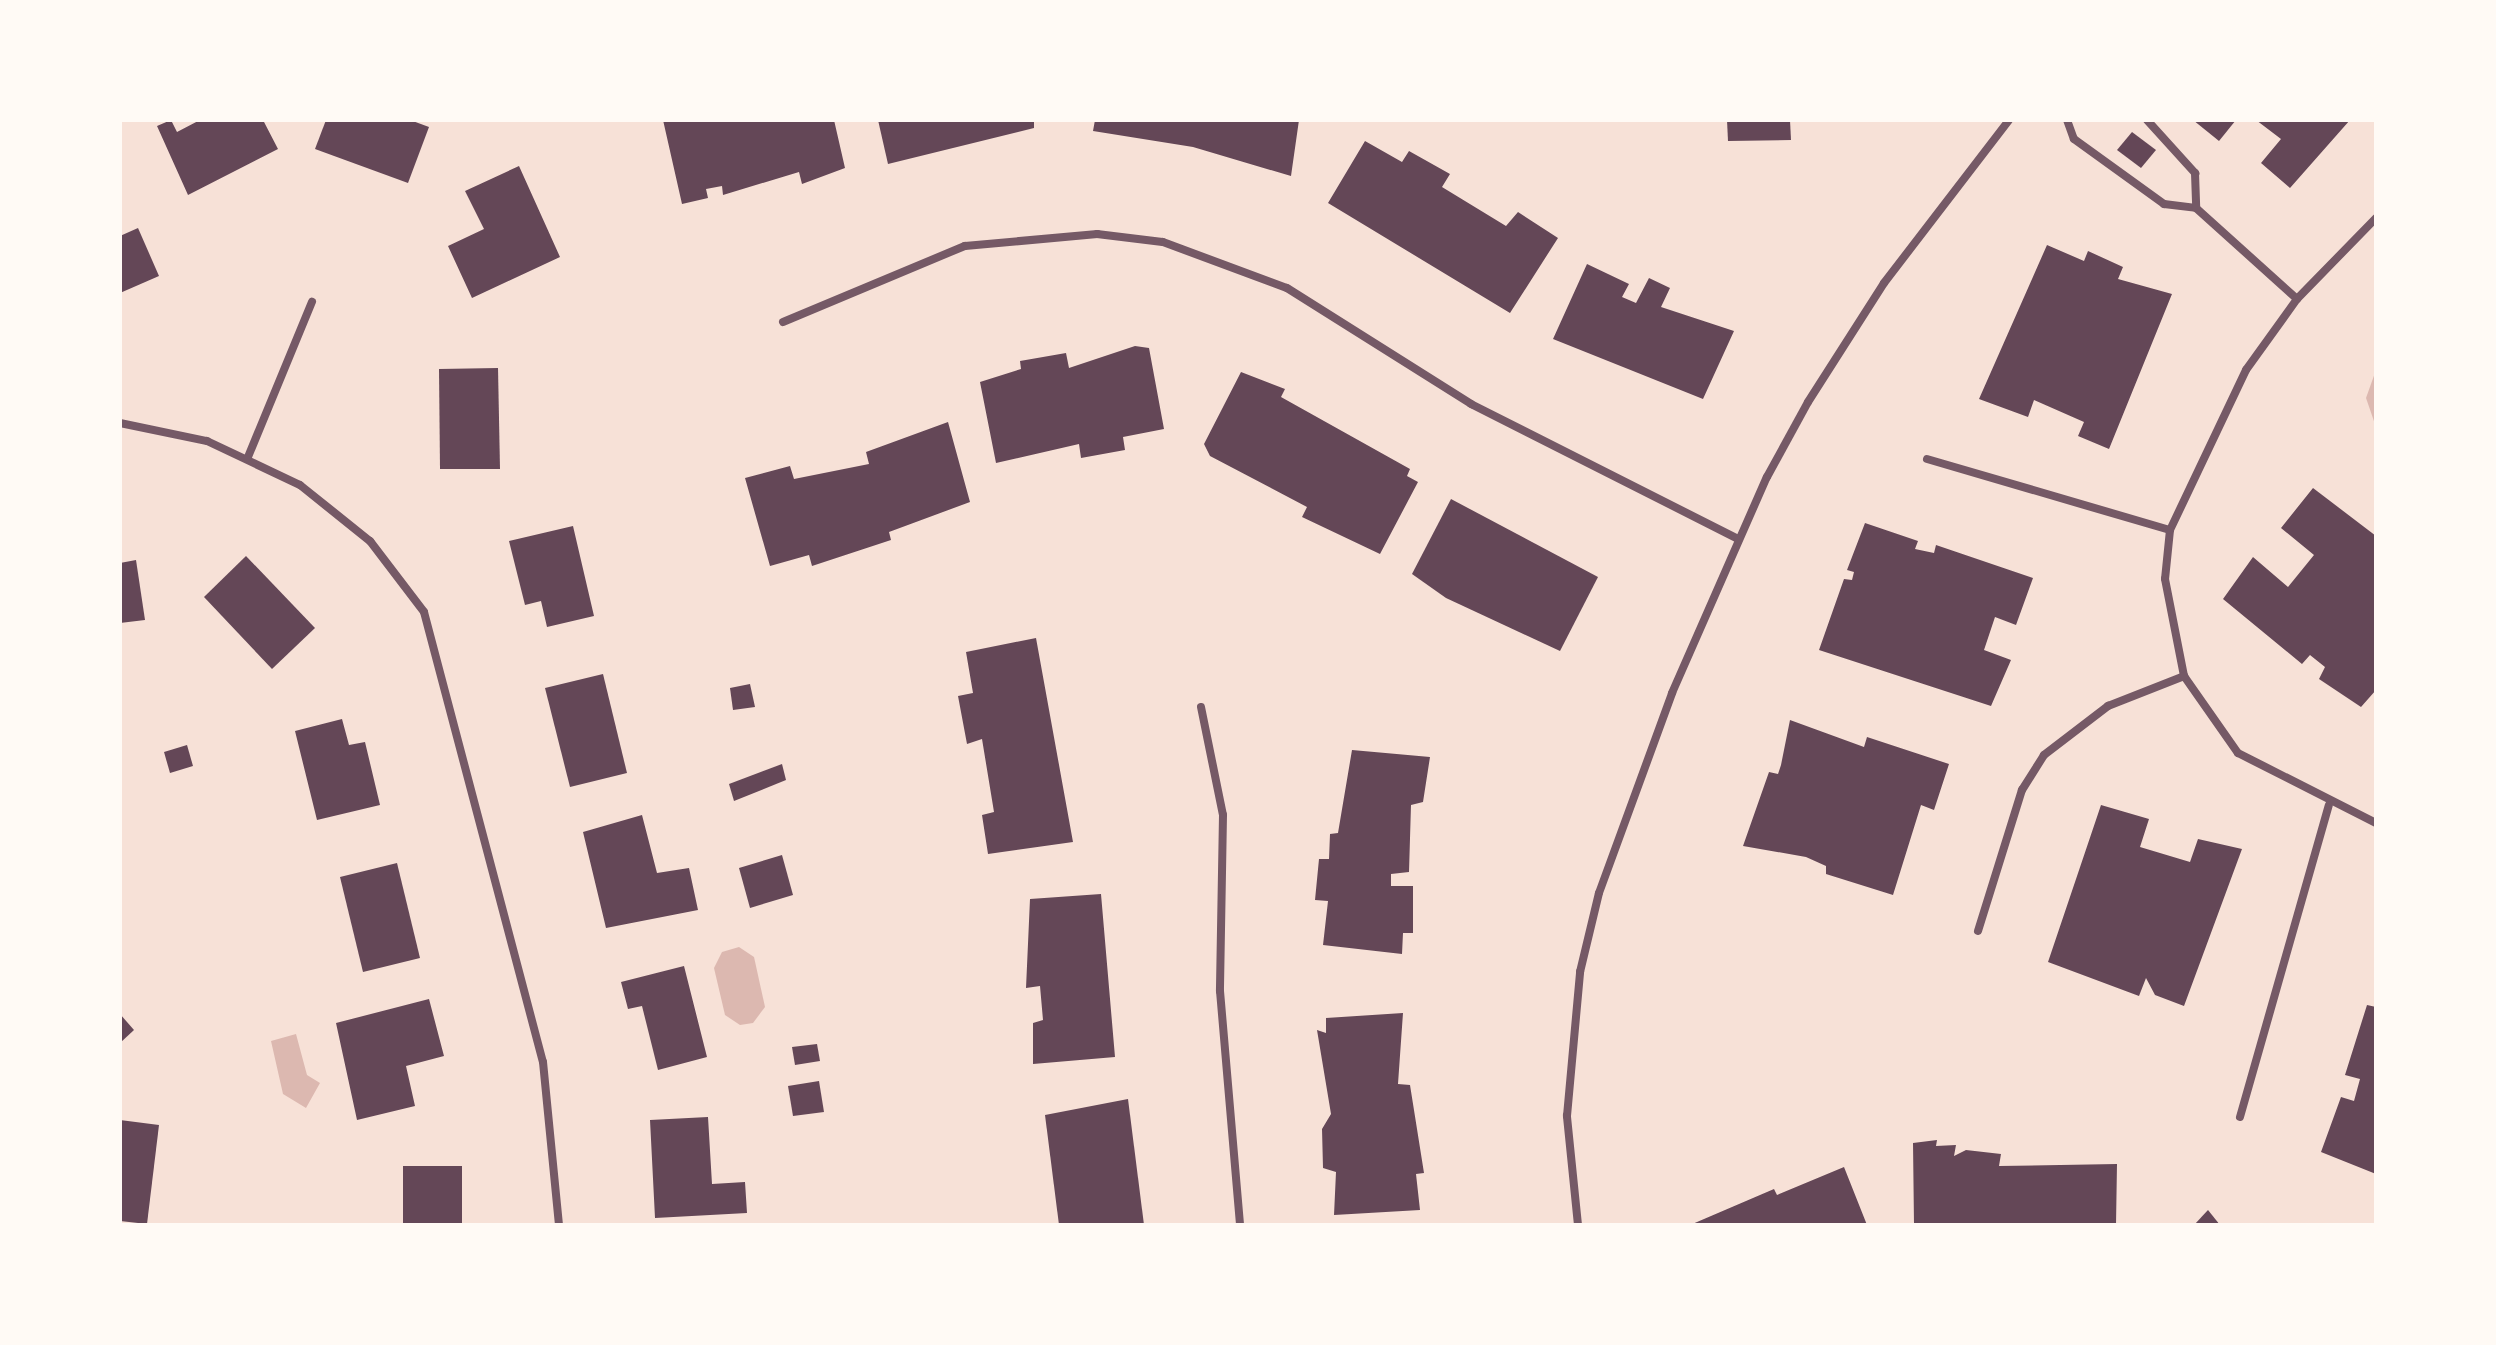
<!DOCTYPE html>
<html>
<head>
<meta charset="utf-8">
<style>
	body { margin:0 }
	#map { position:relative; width:2496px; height:1345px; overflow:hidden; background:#f7e1d7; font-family:Ubuntu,sans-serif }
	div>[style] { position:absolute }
	.water>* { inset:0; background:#dcb8b0 }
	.building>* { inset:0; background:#644757 }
	.minor>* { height:8px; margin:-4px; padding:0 4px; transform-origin:4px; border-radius:4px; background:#755966 }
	span { translate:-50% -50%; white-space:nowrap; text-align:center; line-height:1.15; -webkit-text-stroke:6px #fffaf5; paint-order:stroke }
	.frame { position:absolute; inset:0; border:122px solid #fffaf5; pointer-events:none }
</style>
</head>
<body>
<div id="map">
	<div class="water">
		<div style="clip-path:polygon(2376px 370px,2376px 427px,2366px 398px)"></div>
		<div style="clip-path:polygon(739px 947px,754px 957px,765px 1007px,753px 1023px,740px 1025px,725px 1015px,714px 968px,722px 952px)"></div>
		<div style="clip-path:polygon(296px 1034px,307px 1075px,320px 1083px,306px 1108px,283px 1094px,271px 1041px)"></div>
	</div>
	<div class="building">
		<div style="clip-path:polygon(171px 120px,177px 132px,200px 120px,263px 120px,278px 149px,188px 195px,157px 126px)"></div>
		<div style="clip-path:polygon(326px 120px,410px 120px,429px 127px,408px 183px,315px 149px)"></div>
		<div style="clip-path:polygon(663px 120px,834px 120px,845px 168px,802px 184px,799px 172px,723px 195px,722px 186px,706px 189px,708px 198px,682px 204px)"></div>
		<div style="clip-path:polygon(878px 120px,1034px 120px,1034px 128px,888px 164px)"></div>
		<div style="clip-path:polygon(1095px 120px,1299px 120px,1291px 176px,1193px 147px,1093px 131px)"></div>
		<div style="clip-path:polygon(1727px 120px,1790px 120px,1791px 140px,1728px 141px)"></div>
		<div style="clip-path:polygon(2193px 120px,2236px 120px,2219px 141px)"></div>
		<div style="clip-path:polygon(2256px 120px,2350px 120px,2290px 188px,2261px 163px,2281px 139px)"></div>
		<div style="clip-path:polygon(2132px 132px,2156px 150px,2141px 168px,2117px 150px)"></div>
		<div style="clip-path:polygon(1365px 141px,1402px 162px,1409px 151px,1450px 174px,1442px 187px,1506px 226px,1518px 212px,1558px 238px,1510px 313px,1328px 203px)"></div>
		<div style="clip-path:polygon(519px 166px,560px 257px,472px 298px,448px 246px,484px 229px,465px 191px)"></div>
		<div style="clip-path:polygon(138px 228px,159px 276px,120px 293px,120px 236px)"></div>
		<div style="clip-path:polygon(2047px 245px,2084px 261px,2088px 251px,2123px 267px,2118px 279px,2172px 294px,2109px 449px,2078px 436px,2084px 422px,2034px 400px,2028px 417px,1979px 399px)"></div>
		<div style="clip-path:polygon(1587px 264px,1629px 284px,1622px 297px,1636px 303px,1649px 278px,1670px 288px,1661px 307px,1734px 331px,1703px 399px,1553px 339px)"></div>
		<div style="clip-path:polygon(1135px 346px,1149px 348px,1164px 429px,1123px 437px,1125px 450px,1081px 458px,1079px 444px,996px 463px,980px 382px,1021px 369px,1020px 361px,1066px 353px,1069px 368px)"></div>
		<div style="clip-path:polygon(498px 368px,500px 469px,440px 469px,439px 369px)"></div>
		<div style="clip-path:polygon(1241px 372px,1285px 389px,1281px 397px,1410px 469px,1407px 476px,1418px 482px,1380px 554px,1302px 517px,1307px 507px,1210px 456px,1204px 444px)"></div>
		<div style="clip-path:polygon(948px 422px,970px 502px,889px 532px,891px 540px,812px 566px,809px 555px,770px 566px,745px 478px,790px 466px,794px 479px,869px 464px,866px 452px)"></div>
		<div style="clip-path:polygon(2313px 488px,2376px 536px,2376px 690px,2361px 707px,2319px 679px,2325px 667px,2310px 655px,2302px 664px,2223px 599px,2253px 557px,2288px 587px,2314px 555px,2281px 528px)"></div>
		<div style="clip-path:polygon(1451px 499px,1598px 577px,1560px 651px,1446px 598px,1412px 574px)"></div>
		<div style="clip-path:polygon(1865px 523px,1918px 541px,1915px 549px,1934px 553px,1936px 545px,2033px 578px,2016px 625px,1995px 617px,1984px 650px,2011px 660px,1991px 706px,1819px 650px,1844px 579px,1852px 580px,1854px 572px,1847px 570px)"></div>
		<div style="clip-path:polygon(573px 526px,594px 616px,547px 627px,541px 601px,525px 605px,509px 541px)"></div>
		<div style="clip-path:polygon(246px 556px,315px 628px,272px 669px,204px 597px)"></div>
		<div style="clip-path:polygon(136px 560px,145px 620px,120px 623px,120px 563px)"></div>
		<div style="clip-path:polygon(1036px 638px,1073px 842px,988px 854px,982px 815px,994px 812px,982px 739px,967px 744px,958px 696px,973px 693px,966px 652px)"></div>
		<div style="clip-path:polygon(603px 674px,627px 773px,570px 787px,545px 688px)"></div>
		<div style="clip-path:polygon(750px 684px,755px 707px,733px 710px,730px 688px)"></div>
		<div style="clip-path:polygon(342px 719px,349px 745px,365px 742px,380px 805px,317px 820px,295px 731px)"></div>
		<div style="clip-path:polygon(1790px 720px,1864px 747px,1867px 737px,1949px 764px,1934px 810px,1921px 805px,1893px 895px,1826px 874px,1826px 866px,1806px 857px,1743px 846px,1769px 772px,1778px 774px,1781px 765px)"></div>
		<div style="clip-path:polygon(187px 745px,193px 766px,170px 773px,164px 752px)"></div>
		<div style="clip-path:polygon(1352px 750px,1430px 757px,1423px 802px,1411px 805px,1409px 872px,1391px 874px,1391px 886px,1413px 886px,1413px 933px,1403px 933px,1402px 954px,1323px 945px,1328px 901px,1315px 900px,1319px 859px,1329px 859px,1330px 834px,1338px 833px)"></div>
		<div style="clip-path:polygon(782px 764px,786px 780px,734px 801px,729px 784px)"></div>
		<div style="clip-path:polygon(2101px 805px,2149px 819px,2140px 847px,2190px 862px,2198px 839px,2242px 849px,2184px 1006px,2155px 995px,2146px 978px,2139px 996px,2048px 962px)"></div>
		<div style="clip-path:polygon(642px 815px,657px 873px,689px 868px,698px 910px,606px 928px,583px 832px)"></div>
		<div style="clip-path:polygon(782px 855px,793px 895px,750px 908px,739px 868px)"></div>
		<div style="clip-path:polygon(397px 863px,420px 958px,363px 972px,340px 877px)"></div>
		<div style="clip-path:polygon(1101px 894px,1115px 1057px,1033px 1064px,1033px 1023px,1043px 1020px,1040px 986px,1026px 988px,1030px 899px)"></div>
		<div style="clip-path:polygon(684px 966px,707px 1057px,658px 1070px,642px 1006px,628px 1009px,621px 982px)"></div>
		<div style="clip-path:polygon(429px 999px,444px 1056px,406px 1066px,415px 1106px,357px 1120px,336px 1023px)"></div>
		<div style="clip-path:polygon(2367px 1005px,2376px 1007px,2376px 1174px,2321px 1152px,2341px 1097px,2354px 1101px,2360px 1079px,2345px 1075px)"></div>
		<div style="clip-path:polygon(1403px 1013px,1398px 1084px,1410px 1085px,1424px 1173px,1416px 1174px,1420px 1210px,1334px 1215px,1336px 1172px,1323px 1168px,1322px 1129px,1331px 1114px,1317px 1030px,1326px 1033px,1326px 1018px)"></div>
		<div style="clip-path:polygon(120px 1014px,134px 1030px,120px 1043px)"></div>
		<div style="clip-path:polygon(817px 1044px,820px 1061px,795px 1065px,792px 1047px)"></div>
		<div style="clip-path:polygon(819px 1081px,824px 1112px,793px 1116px,788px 1086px)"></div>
		<div style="clip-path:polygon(1128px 1099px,1144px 1225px,1059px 1225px,1045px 1115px)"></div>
		<div style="clip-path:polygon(708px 1117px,712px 1184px,745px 1182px,747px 1213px,655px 1218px,650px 1120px)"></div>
		<div style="clip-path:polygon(120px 1120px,159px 1125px,147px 1224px,120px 1221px)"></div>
		<div style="clip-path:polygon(1937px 1140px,1936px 1146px,1956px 1145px,1954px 1156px,1966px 1150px,2001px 1154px,1999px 1166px,2117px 1164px,2116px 1225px,1914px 1225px,1913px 1143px)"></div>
		<div style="clip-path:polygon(403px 1166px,462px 1166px,462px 1225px,403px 1225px)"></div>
		<div style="clip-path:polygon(1844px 1167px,1867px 1225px,1690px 1225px,1774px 1189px,1777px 1195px)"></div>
		<div style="clip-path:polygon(2208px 1210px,2220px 1225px,2194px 1225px)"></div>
	</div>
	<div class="minor">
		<div style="left:2067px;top:120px;width:20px;rotate:70deg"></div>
		<div style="left:2074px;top:139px;width:111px;rotate:35.8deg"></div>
		<div style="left:2164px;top:204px;width:32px;rotate:7deg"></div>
		<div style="left:2196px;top:208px;width:136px;rotate:42deg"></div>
		<div style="left:2147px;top:120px;width:72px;rotate:47.8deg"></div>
		<div style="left:2195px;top:173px;width:35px;rotate:88deg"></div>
		<div style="left:2376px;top:218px;width:113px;rotate:134.3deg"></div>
		<div style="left:2297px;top:299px;width:87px;rotate:125.7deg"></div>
		<div style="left:2246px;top:370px;width:177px;rotate:115.4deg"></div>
		<div style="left:2170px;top:530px;width:49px;rotate:95.8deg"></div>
		<div style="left:2165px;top:579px;width:99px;rotate:78.9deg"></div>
		<div style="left:2184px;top:676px;width:94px;rotate:55deg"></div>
		<div style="left:2238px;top:753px;width:155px;rotate:26.9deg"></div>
		<div style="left:783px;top:322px;width:197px;rotate:-22.7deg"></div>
		<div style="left:965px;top:246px;width:133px;rotate:-5.2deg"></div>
		<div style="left:1097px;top:234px;width:66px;rotate:6.9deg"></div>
		<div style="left:1163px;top:242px;width:132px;rotate:20.4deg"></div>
		<div style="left:1287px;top:288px;width:218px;rotate:32.2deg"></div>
		<div style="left:1471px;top:404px;width:299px;rotate:26.8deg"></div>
		<div style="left:120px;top:423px;width:89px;rotate:11.7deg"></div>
		<div style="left:207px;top:441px;width:103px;rotate:25.3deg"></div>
		<div style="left:300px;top:485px;width:90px;rotate:38.7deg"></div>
		<div style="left:370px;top:541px;width:89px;rotate:52.7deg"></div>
		<div style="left:424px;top:612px;width:465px;rotate:75.2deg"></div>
		<div style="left:543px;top:1062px;width:164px;rotate:84.4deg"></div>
		<div style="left:248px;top:457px;width:168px;rotate:-67.6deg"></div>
		<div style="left:1927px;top:459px;width:253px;rotate:16.3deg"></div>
		<div style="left:1201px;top:707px;width:110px;rotate:78.5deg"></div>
		<div style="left:1223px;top:815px;width:176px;rotate:91deg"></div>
		<div style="left:1220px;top:991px;width:235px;rotate:85.1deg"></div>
		<div style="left:1978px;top:931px;width:148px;rotate:-72.7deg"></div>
		<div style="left:2022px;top:790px;width:41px;rotate:-57.8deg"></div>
		<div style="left:2044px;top:755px;width:81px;rotate:-37.4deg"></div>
		<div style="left:2108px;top:706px;width:82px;rotate:-21.5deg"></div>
		<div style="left:2240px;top:1117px;width:324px;rotate:-74.1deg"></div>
		<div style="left:1578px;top:1225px;width:110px;rotate:-95.8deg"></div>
		<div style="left:1567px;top:1116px;width:145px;rotate:-84.8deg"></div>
		<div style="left:1580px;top:972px;width:81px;rotate:-76.5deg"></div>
		<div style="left:1599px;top:893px;width:213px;rotate:-69.9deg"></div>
		<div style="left:1672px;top:693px;width:236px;rotate:-66.3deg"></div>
		<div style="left:1767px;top:477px;width:85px;rotate:-61.3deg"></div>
		<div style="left:1808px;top:402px;width:141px;rotate:-57.4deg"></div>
		<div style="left:1884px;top:283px;width:205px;rotate:-52.5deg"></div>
	</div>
	<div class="frame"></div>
</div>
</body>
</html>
